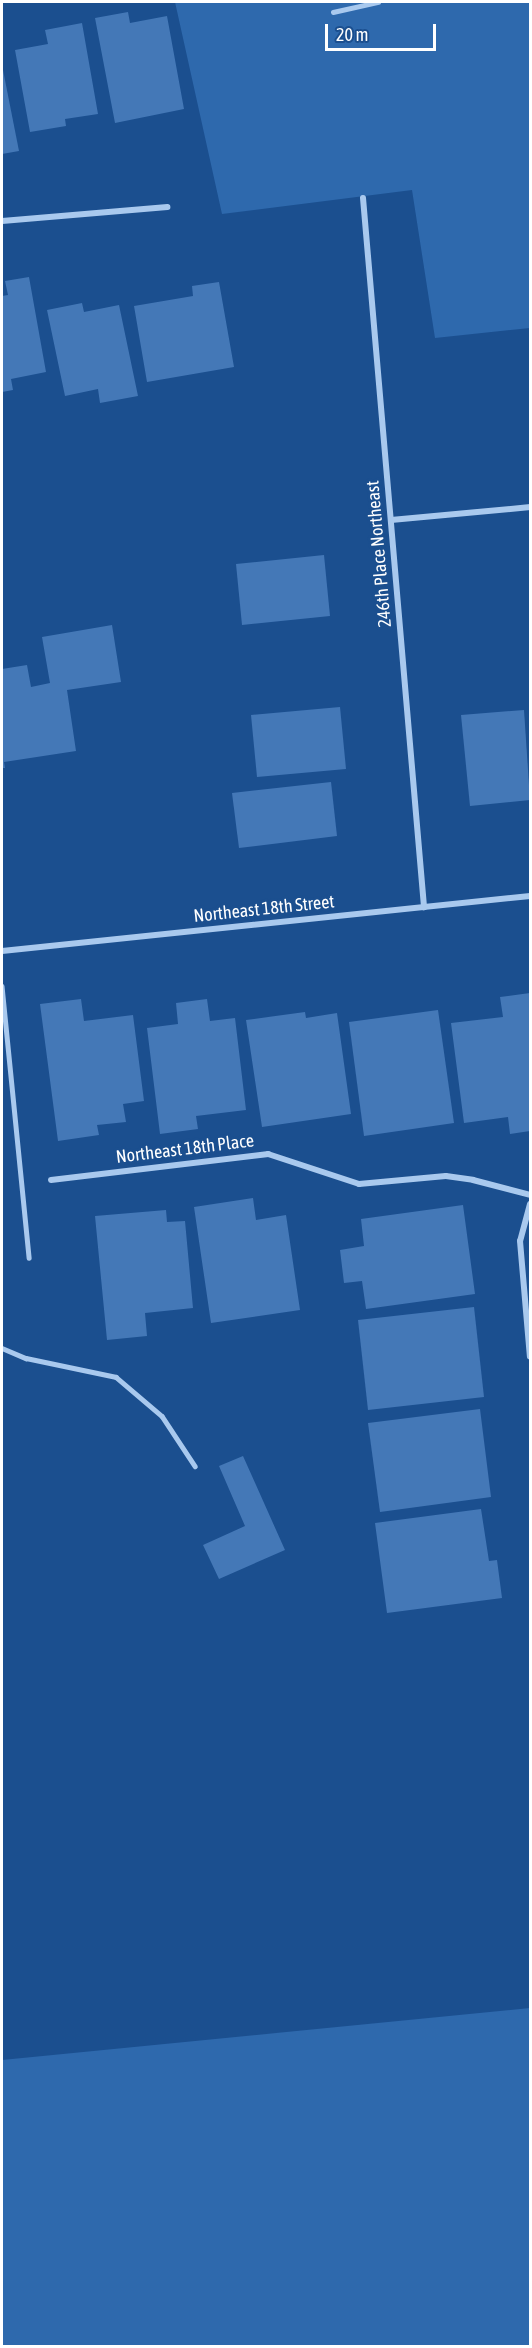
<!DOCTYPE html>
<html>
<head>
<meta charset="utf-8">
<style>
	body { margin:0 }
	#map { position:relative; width:532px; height:2348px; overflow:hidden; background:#1b4f8f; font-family:"Asap Condensed",sans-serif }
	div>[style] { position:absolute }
	.green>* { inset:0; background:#2e69ad }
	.building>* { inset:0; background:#4478b7 }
	.lane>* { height:4.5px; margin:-2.25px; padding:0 2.25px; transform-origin:2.25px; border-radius:2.25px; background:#a9c9ee }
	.street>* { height:6px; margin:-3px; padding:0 3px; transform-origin:3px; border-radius:3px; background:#a9c9ee }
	span { translate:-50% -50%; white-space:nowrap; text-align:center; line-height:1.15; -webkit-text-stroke:6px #1b4f8f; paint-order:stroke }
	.street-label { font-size:18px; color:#fff }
	.frame { position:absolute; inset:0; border:3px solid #fff; pointer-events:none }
	.scale { position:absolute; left:325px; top:24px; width:111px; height:27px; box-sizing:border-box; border:3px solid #fff; border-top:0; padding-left:8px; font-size:18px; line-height:21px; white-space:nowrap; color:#fff; -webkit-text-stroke:4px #1b4f8f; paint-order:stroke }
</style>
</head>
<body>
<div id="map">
	<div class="green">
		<div style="clip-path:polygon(175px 2px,530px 2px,530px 328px,435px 338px,412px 190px,222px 214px)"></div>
		<div style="clip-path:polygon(530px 2008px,530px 2346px,2px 2346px,2px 2060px)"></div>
	</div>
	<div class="building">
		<div style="clip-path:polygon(128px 12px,130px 23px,167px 16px,184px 109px,115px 123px,95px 18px)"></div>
		<div style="clip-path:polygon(82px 23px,98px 114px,65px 119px,66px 126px,30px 132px,15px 50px,48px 44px,45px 30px)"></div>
		<div style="clip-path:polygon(2px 65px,19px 151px,2px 154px)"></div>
		<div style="clip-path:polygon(29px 277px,46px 372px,11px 379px,13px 390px,2px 392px,2px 296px,8px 295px,5px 281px)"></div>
		<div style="clip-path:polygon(219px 282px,234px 367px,147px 382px,134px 306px,193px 296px,192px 286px)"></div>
		<div style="clip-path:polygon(82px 303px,84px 312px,119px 305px,138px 396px,100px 403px,98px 389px,65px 396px,47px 310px)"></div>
		<div style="clip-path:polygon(324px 555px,330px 616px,242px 625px,236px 564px)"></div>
		<div style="clip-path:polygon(112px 625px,121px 682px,67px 690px,76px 751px,4px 762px,5px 768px,2px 768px,2px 669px,27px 665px,31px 687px,50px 683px,42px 637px)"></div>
		<div style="clip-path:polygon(340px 707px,346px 769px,257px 777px,251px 715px)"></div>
		<div style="clip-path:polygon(524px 710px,530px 800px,470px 806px,461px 715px)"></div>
		<div style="clip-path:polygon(331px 782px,337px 836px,239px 848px,232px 793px)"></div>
		<div style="clip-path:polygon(530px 993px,530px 1131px,510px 1134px,508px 1117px,464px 1123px,451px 1023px,503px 1017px,500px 997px)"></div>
		<div style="clip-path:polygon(81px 999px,84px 1021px,133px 1015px,144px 1101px,123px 1104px,126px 1122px,97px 1125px,99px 1135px,58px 1141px,40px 1004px)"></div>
		<div style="clip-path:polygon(207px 999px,210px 1021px,235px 1018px,246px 1110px,196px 1116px,198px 1129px,160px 1134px,147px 1028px,178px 1024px,176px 1003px)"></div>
		<div style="clip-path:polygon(438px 1010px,454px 1123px,364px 1136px,349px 1022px)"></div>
		<div style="clip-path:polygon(305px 1012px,306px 1018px,337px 1013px,351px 1114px,262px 1127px,246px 1020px)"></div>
		<div style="clip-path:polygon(253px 1198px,256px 1220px,286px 1215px,300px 1310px,211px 1323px,194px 1207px)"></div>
		<div style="clip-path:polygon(463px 1205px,475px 1294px,366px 1309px,362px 1281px,344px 1283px,340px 1250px,364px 1246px,361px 1219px)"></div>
		<div style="clip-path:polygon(166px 1210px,167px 1222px,185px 1221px,193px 1308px,145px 1313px,147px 1336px,107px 1340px,95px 1216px)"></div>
		<div style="clip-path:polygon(474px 1307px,484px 1397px,368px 1410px,358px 1320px)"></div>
		<div style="clip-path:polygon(480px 1409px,491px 1497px,380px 1512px,368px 1423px)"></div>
		<div style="clip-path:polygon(243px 1456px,285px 1550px,219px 1579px,203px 1545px,245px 1526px,219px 1466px)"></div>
		<div style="clip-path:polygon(481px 1509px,489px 1561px,497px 1560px,502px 1598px,387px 1613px,375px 1523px)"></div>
	</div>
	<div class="lane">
		<div style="left:333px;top:12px;width:46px;rotate:-12.5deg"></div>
		<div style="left:2px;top:986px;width:273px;rotate:84.3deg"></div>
		<div style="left:2px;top:1348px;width:26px;rotate:23deg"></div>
		<div style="left:26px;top:1358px;width:92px;rotate:11.9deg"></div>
		<div style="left:116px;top:1377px;width:60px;rotate:40.3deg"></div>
		<div style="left:162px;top:1416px;width:60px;rotate:56.6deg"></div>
	</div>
	<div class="street">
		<div style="left:363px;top:198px;width:712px;rotate:85.08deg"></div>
		<div style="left:2px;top:221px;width:166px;rotate:-4.8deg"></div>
		<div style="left:391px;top:520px;width:140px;rotate:-5.3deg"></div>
		<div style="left:2px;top:951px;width:531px;rotate:-5.95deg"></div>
		<div style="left:51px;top:1180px;width:219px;rotate:-6.8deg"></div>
		<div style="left:268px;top:1154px;width:96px;rotate:18.2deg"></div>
		<div style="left:359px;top:1184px;width:87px;rotate:-5.3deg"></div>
		<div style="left:446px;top:1176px;width:27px;rotate:8deg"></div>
		<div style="left:473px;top:1180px;width:59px;rotate:14.7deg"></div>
		<div style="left:530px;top:1204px;width:38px;rotate:105deg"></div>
		<div style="left:520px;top:1241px;width:116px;rotate:85.1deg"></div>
	</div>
	<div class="street-label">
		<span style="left:379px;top:554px;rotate:-95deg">246th Place Northeast</span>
		<span style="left:264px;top:909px;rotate:-6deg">Northeast 18th Street</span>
		<span style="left:185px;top:1149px;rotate:-7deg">Northeast 18th Place</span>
	</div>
	<div class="frame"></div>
	<div class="scale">20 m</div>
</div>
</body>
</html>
